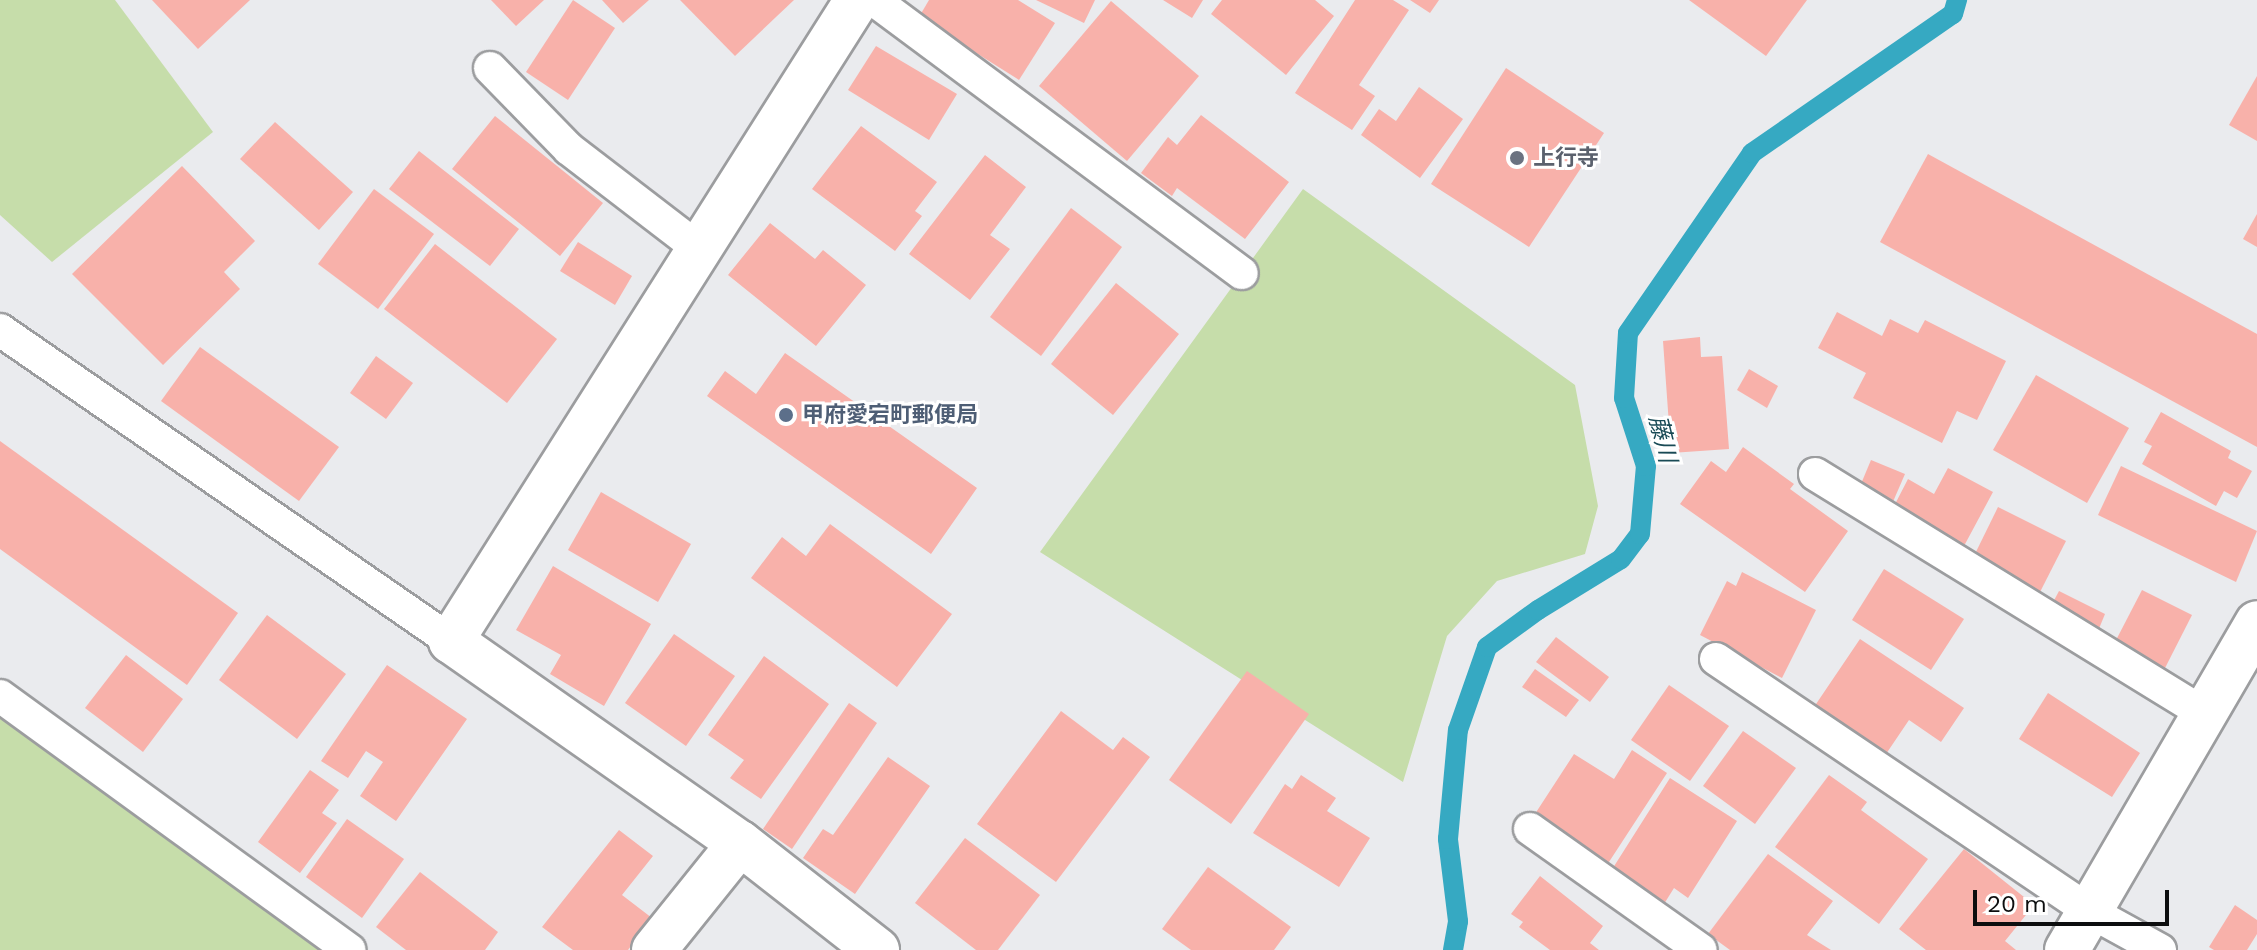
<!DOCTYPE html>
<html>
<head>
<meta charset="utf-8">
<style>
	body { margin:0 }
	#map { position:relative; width:2257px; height:950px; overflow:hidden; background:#eaebee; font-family:"Work Sans","Noto Sans JP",sans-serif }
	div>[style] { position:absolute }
	.green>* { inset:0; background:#c6ddaa }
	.stream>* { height:20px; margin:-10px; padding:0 10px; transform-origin:10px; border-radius:10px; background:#36a9c2 }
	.building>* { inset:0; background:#f8b1aa }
	.roads { filter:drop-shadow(2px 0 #9c9d9f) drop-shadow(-2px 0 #9c9d9f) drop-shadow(0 2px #9c9d9f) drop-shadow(0 -2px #9c9d9f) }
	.service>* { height:32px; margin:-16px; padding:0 16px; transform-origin:16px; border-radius:16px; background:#fff }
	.minor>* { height:44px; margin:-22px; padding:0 22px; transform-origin:22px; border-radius:22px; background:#fff }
	.dots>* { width:22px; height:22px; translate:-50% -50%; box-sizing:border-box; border:4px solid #fff; border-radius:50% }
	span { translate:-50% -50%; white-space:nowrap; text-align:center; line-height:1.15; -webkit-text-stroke:6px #fff; paint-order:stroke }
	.worship-label { font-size:22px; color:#5b616d; font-weight:700 }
	.left { translate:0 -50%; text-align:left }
	.service-label { font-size:22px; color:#4e5e75; font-weight:700 }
	.water-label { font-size:24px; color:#194a55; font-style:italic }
	.scale { position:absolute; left:1973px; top:890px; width:196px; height:36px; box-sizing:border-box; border:4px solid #0d0e0f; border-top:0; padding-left:10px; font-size:24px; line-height:28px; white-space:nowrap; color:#0d0e0f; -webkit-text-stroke:6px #fff; paint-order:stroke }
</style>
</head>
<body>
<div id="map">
	<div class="green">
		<div style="clip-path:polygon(0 0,115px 0,213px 132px,52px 262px,0 215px)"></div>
		<div style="clip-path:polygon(1303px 189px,1575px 385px,1598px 506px,1585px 554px,1497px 581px,1447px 636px,1403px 782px,1040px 552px)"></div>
		<div style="clip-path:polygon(0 696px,345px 950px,0 950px)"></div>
	</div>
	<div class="stream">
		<div style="left:1453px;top:950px;width:29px;rotate:-80deg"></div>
		<div style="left:1458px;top:921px;width:83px;rotate:-97deg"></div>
		<div style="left:1448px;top:839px;width:109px;rotate:-84.8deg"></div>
		<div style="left:1458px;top:730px;width:88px;rotate:-70.7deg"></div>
		<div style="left:1487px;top:647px;width:63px;rotate:-36deg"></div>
		<div style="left:1538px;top:610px;width:97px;rotate:-31.6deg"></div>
		<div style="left:1621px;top:559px;width:31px;rotate:-53deg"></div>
		<div style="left:1640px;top:534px;width:68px;rotate:-85deg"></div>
		<div style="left:1646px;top:466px;width:71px;rotate:-107.9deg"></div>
		<div style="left:1624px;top:398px;width:65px;rotate:-86.5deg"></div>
		<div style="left:1628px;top:333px;width:219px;rotate:-55.4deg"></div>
		<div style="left:1752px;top:153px;width:244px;rotate:-34.7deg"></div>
		<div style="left:1953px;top:14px;width:15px;rotate:-74deg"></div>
	</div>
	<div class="building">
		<div style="clip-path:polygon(152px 0,250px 0,198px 49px)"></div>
		<div style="clip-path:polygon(491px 0,544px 0,516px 26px)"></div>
		<div style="clip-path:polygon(573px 0,615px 28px,568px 100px,526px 72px)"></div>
		<div style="clip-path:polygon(602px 0,649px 0,623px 23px)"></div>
		<div style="clip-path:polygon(680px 0,794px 0,735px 56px)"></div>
		<div style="clip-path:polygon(929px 0,1018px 0,1055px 23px,1019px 80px,919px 17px)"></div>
		<div style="clip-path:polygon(1036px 0,1095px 0,1084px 23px)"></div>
		<div style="clip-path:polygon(1163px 0,1203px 0,1192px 18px)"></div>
		<div style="clip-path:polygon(1222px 0,1315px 0,1334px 16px,1286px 75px,1211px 14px)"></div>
		<div style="clip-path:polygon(1355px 0,1393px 0,1409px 10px,1359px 85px,1375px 96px,1352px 130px,1295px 93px)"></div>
		<div style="clip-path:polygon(1410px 0,1439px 0,1430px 13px)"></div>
		<div style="clip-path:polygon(1689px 0,1807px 0,1766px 56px)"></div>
		<div style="clip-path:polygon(1111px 1px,1199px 76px,1127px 161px,1039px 86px)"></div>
		<div style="clip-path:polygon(876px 46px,957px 94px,929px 140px,848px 90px)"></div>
		<div style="clip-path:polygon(1506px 68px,1604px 133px,1529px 247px,1431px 184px)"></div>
		<div style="clip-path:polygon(2257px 76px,2257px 141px,2229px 125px)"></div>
		<div style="clip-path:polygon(1419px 87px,1463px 119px,1420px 178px,1361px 135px,1379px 109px,1396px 121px)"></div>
		<div style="clip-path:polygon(1201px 115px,1289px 182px,1245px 239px,1177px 188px,1172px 196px,1141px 173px,1168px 137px,1177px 145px)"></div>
		<div style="clip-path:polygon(495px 116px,603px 203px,560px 256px,452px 169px)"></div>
		<div style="clip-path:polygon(275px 122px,353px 192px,319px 230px,240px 159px)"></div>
		<div style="clip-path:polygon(861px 126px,937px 182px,915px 211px,922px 216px,895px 251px,812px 189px)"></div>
		<div style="clip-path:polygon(419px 151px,519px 229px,490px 266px,389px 189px)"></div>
		<div style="clip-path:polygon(1928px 154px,2257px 334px,2257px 447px,1880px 242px)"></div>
		<div style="clip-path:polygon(985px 155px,1026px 187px,990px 235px,1010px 249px,970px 300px,909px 254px)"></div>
		<div style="clip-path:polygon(182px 166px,255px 241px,224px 272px,240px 289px,163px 365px,72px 274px)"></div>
		<div style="clip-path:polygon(374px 189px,434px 234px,378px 309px,318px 264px)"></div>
		<div style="clip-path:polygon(1071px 208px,1122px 247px,1041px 356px,990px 317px)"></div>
		<div style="clip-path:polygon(2257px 214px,2257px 247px,2243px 239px)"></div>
		<div style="clip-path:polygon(770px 223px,815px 259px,823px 250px,866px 285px,816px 346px,728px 275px)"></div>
		<div style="clip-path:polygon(578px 242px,632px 276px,615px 305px,560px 271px)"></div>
		<div style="clip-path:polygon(435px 244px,557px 339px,507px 403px,384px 309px)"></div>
		<div style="clip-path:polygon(1116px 283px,1179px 334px,1113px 415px,1051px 364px)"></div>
		<div style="clip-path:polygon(1837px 312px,1882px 336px,1890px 319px,1918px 333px,1925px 320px,2006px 361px,1977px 420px,1957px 411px,1942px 443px,1853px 398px,1866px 373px,1818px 348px)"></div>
		<div style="clip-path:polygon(1700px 337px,1701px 357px,1722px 356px,1729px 449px,1671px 453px,1663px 341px)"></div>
		<div style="clip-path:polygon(200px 347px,339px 447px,299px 501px,161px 401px)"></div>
		<div style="clip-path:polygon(785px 353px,977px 488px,931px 554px,707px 396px,725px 371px,756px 394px)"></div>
		<div style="clip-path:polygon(376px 356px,413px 383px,386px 419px,350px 393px)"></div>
		<div style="clip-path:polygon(1749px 369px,1778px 386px,1767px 408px,1737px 390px)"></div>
		<div style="clip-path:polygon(2036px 375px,2129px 428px,2087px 503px,1993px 450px)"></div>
		<div style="clip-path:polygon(2161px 412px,2231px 451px,2228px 458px,2252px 471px,2237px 498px,2224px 491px,2216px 506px,2142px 464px,2152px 446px,2144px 442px)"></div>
		<div style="clip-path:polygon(0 441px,238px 613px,187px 685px,0 549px)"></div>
		<div style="clip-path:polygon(1743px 447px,1794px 484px,1790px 489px,1848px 531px,1805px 592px,1680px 504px,1711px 461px,1726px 472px)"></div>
		<div style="clip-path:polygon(1871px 460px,1905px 474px,1892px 504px,1858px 491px)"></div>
		<div style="clip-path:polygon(2121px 466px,2257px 531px,2236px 582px,2098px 515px)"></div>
		<div style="clip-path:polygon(1948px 468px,1993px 492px,1964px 546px,1893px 508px,1908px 479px,1934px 494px)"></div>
		<div style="clip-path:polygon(601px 492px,691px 544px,658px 602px,568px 550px)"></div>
		<div style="clip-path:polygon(1998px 507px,2066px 541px,2039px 594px,1972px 560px)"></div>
		<div style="clip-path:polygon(830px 524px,952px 614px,897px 687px,751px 578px,782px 537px,806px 556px)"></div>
		<div style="clip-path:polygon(553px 566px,651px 624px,604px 706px,550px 674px,561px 655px,516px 630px)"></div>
		<div style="clip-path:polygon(1884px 569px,1964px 619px,1931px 670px,1852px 620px)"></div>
		<div style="clip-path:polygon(1742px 572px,1816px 610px,1782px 678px,1700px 635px,1727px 581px,1736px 586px)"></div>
		<div style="clip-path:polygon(2142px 590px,2192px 615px,2164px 670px,2114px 644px)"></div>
		<div style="clip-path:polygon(2059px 591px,2105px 614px,2098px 631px,2050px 608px)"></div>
		<div style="clip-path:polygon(267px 615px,346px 674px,297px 739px,219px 680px)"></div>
		<div style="clip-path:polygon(674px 634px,735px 676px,686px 746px,625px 703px)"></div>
		<div style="clip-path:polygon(1556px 637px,1609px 677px,1590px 702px,1536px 662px)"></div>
		<div style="clip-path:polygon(1860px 639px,1964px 708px,1941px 742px,1909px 720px,1886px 754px,1814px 707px)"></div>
		<div style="clip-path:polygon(126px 655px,183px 699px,143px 752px,85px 708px)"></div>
		<div style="clip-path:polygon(764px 656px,829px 704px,761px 799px,730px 778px,744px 760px,708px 735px)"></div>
		<div style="clip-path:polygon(387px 665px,467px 719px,396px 821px,360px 796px,383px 762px,366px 751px,348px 778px,321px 761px)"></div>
		<div style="clip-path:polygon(1535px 669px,1579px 700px,1566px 717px,1522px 687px)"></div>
		<div style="clip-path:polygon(1247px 671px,1309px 714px,1231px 824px,1169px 780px)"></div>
		<div style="clip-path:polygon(1669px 685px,1729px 726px,1690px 781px,1631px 740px)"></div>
		<div style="clip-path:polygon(2048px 693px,2140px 753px,2112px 797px,2019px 739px)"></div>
		<div style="clip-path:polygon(849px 703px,877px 723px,792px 849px,763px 829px)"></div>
		<div style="clip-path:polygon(1061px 711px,1113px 750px,1123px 737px,1150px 757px,1056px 882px,977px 824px)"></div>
		<div style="clip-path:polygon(1743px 731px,1796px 768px,1755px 824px,1703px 786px)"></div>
		<div style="clip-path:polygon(1632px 750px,1667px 773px,1607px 865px,1533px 817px,1574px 754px,1614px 779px)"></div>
		<div style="clip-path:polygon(888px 757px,930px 786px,855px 894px,803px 858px,823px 829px,833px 835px)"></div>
		<div style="clip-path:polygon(310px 770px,339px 790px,322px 813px,337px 823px,300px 873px,258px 842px)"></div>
		<div style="clip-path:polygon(1301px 775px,1336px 798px,1327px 811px,1370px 838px,1339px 887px,1253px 833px,1285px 784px,1292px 789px)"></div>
		<div style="clip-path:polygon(1829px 775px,1867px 802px,1861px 810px,1928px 859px,1879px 924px,1775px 847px)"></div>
		<div style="clip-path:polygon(1670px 778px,1737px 821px,1688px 898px,1674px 888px,1664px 904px,1611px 871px)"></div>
		<div style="clip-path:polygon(347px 819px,404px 859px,362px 918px,306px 877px)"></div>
		<div style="clip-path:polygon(619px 830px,653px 856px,622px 895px,652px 918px,628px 950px,573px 950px,542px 927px)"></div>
		<div style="clip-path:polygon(965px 838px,1040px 895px,998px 950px,976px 950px,915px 903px)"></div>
		<div style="clip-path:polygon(1964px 849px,2034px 905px,2005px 941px,2016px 950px,1926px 950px,1899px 929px)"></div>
		<div style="clip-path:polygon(1768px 854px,1833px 901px,1807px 935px,1831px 950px,1730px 950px,1708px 934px)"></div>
		<div style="clip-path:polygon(1208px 867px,1291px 927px,1274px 950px,1191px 950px,1162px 929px)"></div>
		<div style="clip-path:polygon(420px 872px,498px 932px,485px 950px,406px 950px,376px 927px)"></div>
		<div style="clip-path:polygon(1540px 876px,1603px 926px,1590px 943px,1599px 950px,1550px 950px,1519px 927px,1523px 922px,1511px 914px)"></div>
		<div style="clip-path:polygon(2235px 905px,2257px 920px,2257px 934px,2247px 950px,2214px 950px,2209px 947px)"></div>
	</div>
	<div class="roads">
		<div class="service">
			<div style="left:874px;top:0;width:458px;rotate:36.6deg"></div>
			<div style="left:490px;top:68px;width:113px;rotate:45.7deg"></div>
			<div style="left:569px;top:149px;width:163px;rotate:37.5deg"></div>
			<div style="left:0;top:330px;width:548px;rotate:34.59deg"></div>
			<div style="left:1815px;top:474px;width:458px;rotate:31.6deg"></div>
			<div style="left:1716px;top:659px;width:450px;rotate:34deg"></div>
			<div style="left:2089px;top:911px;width:81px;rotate:28.8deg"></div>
			<div style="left:0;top:696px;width:432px;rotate:36deg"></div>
			<div style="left:1530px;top:829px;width:209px;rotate:35.3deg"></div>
		</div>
		<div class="minor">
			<div style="left:857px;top:0;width:759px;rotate:122.35deg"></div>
			<div style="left:451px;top:641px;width:353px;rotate:35deg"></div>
			<div style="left:740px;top:843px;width:174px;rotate:38deg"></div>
			<div style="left:654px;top:950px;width:137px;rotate:-51.2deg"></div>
			<div style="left:2067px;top:950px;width:378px;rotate:-59.8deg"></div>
		</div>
	</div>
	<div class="dots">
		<div style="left:1517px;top:158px;background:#6b7280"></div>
		<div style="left:786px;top:415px;background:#5c6f8a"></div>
	</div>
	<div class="worship-label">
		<span class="left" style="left:1533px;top:158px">上行寺</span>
	</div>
	<div class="service-label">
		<span class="left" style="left:802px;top:415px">甲府愛宕町郵便局</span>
	</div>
	<div class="water-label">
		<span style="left:1662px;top:439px;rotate:76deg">藤川</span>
	</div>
	<div class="scale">20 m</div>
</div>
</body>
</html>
